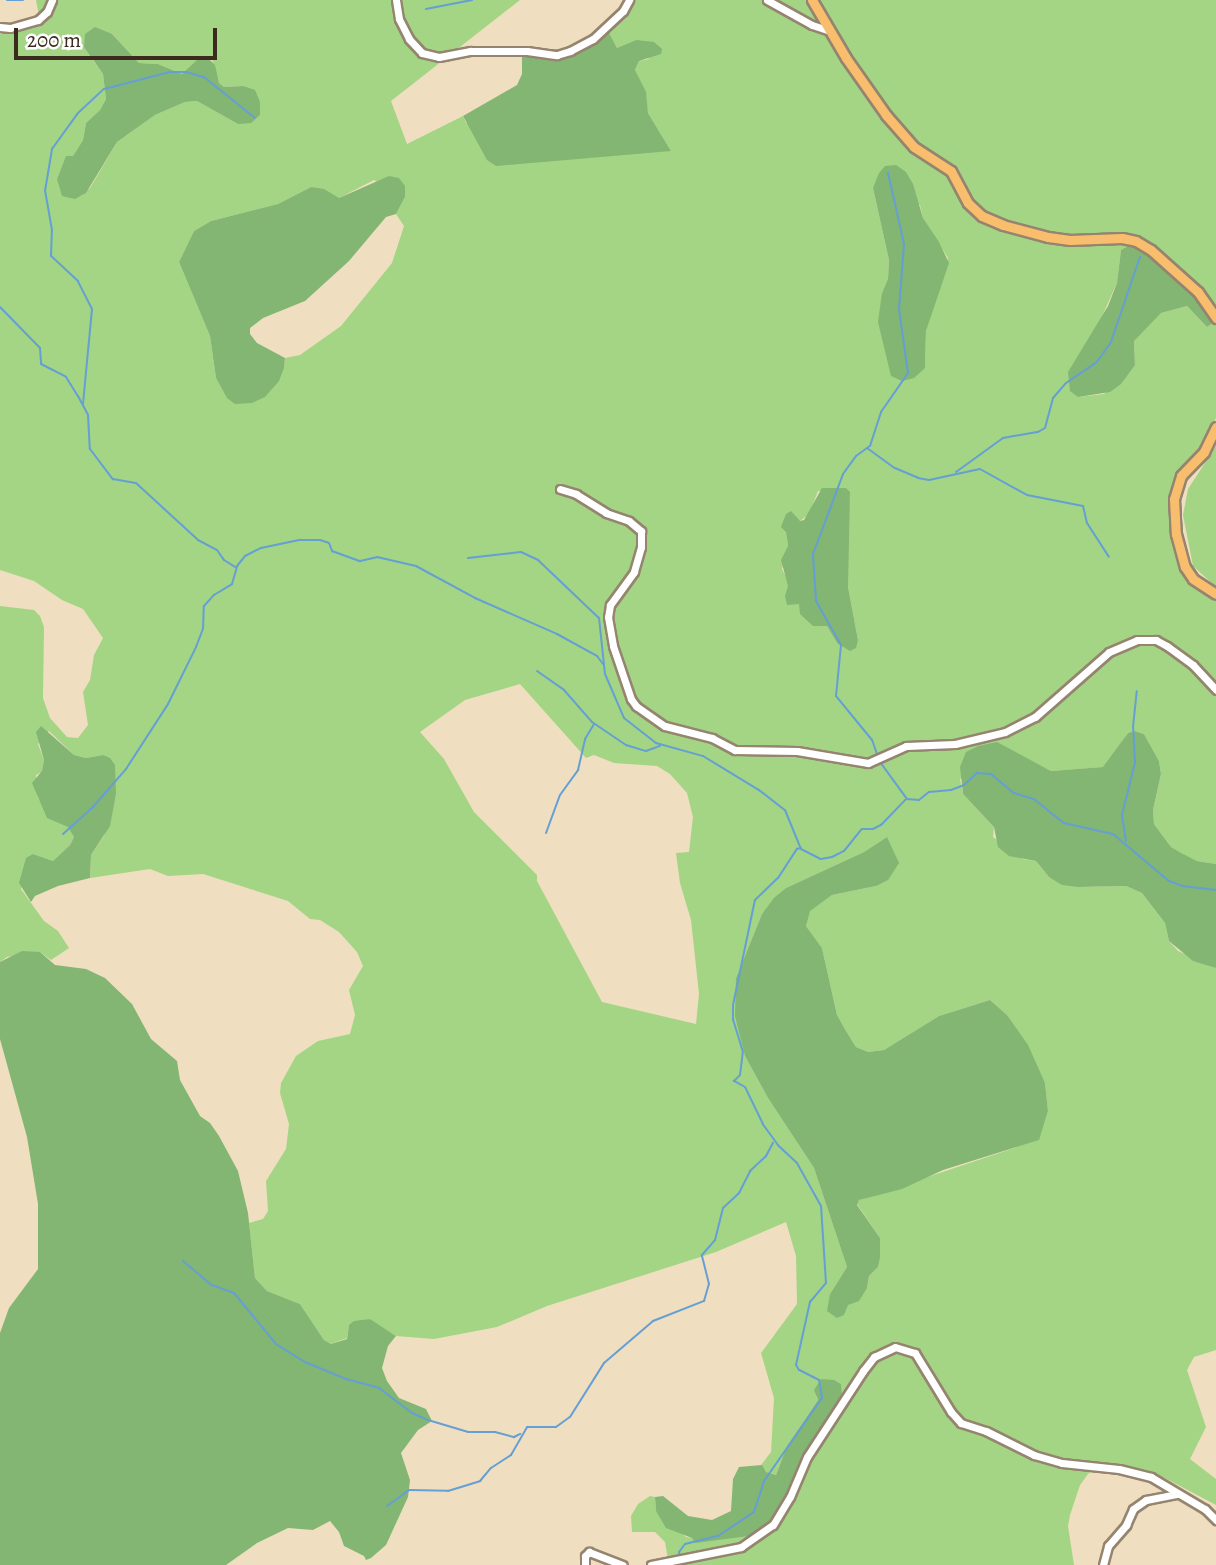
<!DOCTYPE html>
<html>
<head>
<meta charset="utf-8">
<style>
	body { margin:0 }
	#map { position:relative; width:1216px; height:1565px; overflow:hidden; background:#efdfc0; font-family:Alegreya,serif }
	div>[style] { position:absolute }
	.green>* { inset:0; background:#a3d584 }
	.forest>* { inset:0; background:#82b672 }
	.stream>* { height:2px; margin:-1px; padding:0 1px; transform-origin:1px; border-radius:1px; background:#659fd4 }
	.roads { filter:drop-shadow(2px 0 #95846f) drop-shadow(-2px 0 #95846f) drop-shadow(0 2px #95846f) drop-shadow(0 -2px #95846f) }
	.minor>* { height:7px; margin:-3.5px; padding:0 3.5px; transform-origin:3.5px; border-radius:3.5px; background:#fff }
	.major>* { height:9px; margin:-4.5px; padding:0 4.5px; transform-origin:4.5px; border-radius:4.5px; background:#f9be6d }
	span { translate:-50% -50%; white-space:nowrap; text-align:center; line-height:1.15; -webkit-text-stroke:7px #fff; paint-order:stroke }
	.scale { position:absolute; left:14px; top:28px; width:203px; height:32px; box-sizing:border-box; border:4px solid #3b2a1e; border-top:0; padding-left:9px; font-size:21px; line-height:24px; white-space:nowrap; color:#3b2a1e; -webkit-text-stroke:5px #fff; paint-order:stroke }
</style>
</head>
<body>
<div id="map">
	<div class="green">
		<div style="clip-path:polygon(evenodd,36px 0,520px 0,391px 101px,407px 144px,463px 116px,466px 123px,671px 151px,648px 113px,645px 92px,635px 70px,639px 61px,649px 59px,636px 40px,617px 48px,604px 23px,630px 0,811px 0,895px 128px,943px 166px,982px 218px,1071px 243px,1086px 244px,1115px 239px,1133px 243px,1121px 250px,1117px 283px,1099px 323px,1078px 397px,1104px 394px,1135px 365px,1134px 341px,1141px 330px,1161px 313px,1187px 306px,1207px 327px,1216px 321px,1216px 418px,1209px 435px,1183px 478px,1174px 504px,1185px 570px,1216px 597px,1216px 864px,1197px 861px,1181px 854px,1171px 847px,1154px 824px,1153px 810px,1161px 774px,1159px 761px,1144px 734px,1135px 731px,1128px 733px,1104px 767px,1051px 771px,1024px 757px,960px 779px,963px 794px,994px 827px,993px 837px,1023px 859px,1036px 861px,1049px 877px,1078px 887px,1126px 886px,1142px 893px,1165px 923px,1169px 941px,1178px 951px,1216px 968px,1216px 1350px,1194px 1357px,1187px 1370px,1206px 1427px,1190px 1459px,1216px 1479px,1216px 1505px,1163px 1477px,1100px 1466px,1088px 1474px,1080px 1485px,1070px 1515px,1068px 1526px,1074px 1565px,669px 1565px,665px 1542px,655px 1532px,632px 1532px,631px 1516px,638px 1504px,650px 1496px,655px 1497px,656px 1511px,686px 1537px,692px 1538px,789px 1499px,803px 1457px,842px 1397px,816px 1396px,818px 1400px,787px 1446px,776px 1475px,766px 1472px,761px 1465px,771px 1452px,774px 1398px,761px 1353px,797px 1304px,796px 1256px,786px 1222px,716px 1252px,547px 1306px,497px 1327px,434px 1339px,396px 1336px,369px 1319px,349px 1325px,347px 1338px,331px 1344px,324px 1340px,300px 1304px,267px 1291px,255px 1278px,249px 1223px,263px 1219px,268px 1211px,266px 1181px,286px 1149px,289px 1124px,280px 1093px,281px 1083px,296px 1056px,318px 1041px,350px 1034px,355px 1015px,349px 990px,363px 966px,357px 952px,339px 932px,320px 920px,310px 919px,288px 901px,203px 874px,168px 876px,150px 869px,90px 878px,91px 855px,104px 836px,116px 794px,103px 755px,86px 758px,74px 755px,49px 731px,38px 744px,44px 760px,42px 772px,36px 775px,38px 798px,54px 820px,69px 827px,74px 837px,70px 845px,53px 861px,33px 854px,21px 889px,44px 921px,58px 931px,69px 948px,51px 960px,40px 952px,7px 957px,0 962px,0 606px,34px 610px,40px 616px,44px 627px,43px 698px,50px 718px,67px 737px,78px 738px,88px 725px,83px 692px,90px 680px,94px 655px,103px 638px,83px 609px,62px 600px,34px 581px,0 570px,0 34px,40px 21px,36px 0,112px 34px,139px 63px,158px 64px,182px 74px,195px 62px,212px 59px,219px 83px,224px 87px,243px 86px,260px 102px,260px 115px,238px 124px,197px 101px,185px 102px,155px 115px,117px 142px,90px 188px,81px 196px,57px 179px,66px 157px,73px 156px,83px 140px,86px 123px,100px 110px,106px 99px,103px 74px,91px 58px,112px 34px,36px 0,374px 180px,405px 197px,396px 214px,404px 226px,392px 263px,341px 326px,300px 355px,285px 358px,284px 368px,227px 397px,216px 378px,210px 336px,179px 262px,194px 231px,211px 221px,278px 204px,311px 187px,339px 198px,374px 180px,36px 0,873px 188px,920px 205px,923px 218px,948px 258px,926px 331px,925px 368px,882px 293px,888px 280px,889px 260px,873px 188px,36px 0,818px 491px,850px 494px,847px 529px,848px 587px,858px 640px,837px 643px,827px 626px,799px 604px,782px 569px,788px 546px,786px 532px,809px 514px,818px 491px,36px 0,520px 684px,586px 758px,594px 755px,614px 763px,657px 766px,670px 774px,687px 793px,693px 817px,689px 852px,676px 853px,680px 883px,691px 920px,699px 994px,696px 1024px,602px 1002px,537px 881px,537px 875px,474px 812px,444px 759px,420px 732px,465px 700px,520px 684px,36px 0,887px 837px,876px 886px,832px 895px,809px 911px,806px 926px,822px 948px,837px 1015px,846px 1031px,856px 1047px,868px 1052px,884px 1050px,939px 1016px,990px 1000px,1007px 1015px,1045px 1083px,1048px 1111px,1038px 1140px,859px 1200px,857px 1204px,880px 1238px,878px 1267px,869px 1276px,867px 1288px,847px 1305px,844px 1315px,830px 1294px,847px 1267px,814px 1168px,768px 1098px,745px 1056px,736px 978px,762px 914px,786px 888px,864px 852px,887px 837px)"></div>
		<div style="clip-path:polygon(818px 0,1216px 0,1216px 305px,1146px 243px,1066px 236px,1002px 222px,982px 211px,953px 167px,917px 143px,900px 124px,852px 59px)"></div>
		<div style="clip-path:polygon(1216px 446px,1216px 587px,1193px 566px,1183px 515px,1188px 489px)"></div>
	</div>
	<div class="forest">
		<div style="clip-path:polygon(604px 23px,617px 48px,636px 40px,654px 42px,662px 49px,661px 54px,639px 61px,635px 70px,646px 92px,648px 113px,671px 151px,496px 166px,487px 160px,463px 116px,517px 85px,522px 74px,522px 50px,567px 49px,589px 38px)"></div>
		<div style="clip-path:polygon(95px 27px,112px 34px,139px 63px,158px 64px,182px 74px,200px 57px,206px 56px,215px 65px,219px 83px,224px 87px,243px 86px,255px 90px,260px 102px,260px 115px,251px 123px,238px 124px,197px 101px,185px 102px,155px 115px,117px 142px,86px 193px,75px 199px,62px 196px,57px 179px,66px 156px,73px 156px,83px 140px,86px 123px,100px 110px,106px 99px,103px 74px,84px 47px,85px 34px)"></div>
		<div style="clip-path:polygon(896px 165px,906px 172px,913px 184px,923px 218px,939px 242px,949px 263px,926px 331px,925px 368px,914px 378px,902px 381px,891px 376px,878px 322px,882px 293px,888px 279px,889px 260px,873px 188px,879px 173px,885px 166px)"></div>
		<div style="clip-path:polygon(389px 176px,399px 178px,405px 186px,405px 197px,396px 214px,386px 217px,349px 261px,305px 301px,263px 318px,250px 328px,250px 334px,257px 343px,285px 358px,284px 368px,279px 381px,265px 397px,252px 403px,235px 404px,227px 398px,216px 378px,210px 336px,179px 262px,194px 231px,211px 221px,278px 204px,311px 187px,324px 189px,339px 198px)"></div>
		<div style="clip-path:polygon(1133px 243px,1149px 251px,1202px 299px,1216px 321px,1207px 327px,1187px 306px,1161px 313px,1134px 341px,1135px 365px,1121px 384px,1110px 392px,1078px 397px,1070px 391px,1068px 372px,1108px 306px,1117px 283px,1121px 250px)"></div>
		<div style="clip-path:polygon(822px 488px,846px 488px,850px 492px,848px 587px,858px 640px,856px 648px,850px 651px,837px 643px,827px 626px,813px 626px,800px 614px,799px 604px,787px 605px,785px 596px,788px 586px,781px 560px,788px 546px,786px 532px,781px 527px,786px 514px,791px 511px,800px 521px,804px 520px)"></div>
		<div style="clip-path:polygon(41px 726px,74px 755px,86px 758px,103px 755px,110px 758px,115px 765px,116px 794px,110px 826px,91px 855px,90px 878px,58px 886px,35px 896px,31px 902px,19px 883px,26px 858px,33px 854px,53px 861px,70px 845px,74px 837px,68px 827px,47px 818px,32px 783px,42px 771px,44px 760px,36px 732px)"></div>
		<div style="clip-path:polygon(1135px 731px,1144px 734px,1159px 761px,1161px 774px,1153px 810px,1154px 824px,1171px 847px,1181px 853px,1197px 861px,1216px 864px,1216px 968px,1193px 961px,1169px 941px,1165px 923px,1142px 893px,1126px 886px,1078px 887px,1062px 885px,1049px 877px,1036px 861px,1009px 856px,998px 847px,994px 827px,963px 794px,960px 767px,966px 752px,978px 746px,997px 742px,1051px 771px,1103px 767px,1128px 733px)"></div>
		<div style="clip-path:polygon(887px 837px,899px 863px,888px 880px,876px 886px,832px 895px,810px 911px,806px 926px,822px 948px,837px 1015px,846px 1031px,856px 1047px,868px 1052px,884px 1050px,939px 1016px,990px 1000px,1007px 1015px,1028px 1045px,1045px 1083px,1048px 1111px,1039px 1140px,943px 1170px,902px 1189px,859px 1200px,857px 1205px,880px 1238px,880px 1257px,878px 1267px,869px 1276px,867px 1288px,859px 1301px,848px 1305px,844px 1315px,837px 1318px,827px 1311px,830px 1294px,847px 1267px,814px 1168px,768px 1098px,745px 1056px,735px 1016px,736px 978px,762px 914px,774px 898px,786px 888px,864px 852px)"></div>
		<div style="clip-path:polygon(22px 951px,40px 952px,55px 965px,86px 969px,105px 978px,132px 1004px,151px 1039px,177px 1061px,180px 1080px,200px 1116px,210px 1123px,219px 1136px,238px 1171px,248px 1213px,255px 1278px,267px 1291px,300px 1304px,324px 1340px,331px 1344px,347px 1339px,349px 1325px,354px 1321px,370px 1319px,396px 1336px,388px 1346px,382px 1368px,387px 1381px,399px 1398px,426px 1409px,432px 1421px,418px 1430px,401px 1453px,410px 1480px,408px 1497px,386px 1545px,371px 1558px,366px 1560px,364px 1556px,344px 1546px,339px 1532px,330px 1521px,313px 1530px,288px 1528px,257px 1543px,226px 1565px,0 1565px,0 1333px,9px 1308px,38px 1269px,38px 1204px,27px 1137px,0 1039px,0 962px)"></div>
		<div style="clip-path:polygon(821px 1379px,834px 1380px,841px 1384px,842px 1397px,803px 1457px,789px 1499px,763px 1530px,749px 1536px,695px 1543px,692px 1538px,666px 1528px,656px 1511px,655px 1497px,663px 1496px,688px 1516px,712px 1520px,731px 1511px,733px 1479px,739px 1467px,762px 1465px,766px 1472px,776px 1475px,787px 1446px,818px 1400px,814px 1390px)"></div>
	</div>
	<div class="stream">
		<div style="left:7px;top:0;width:16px"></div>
		<div style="left:426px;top:9px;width:47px;rotate:-11.1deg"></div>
		<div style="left:0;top:307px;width:57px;rotate:45.7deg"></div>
		<div style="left:40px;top:348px;width:16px;rotate:86deg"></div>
		<div style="left:41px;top:364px;width:28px;rotate:27deg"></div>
		<div style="left:66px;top:377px;width:22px;rotate:58deg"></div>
		<div style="left:78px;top:396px;width:21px;rotate:62deg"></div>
		<div style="left:88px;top:415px;width:34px;rotate:87deg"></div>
		<div style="left:90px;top:449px;width:38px;rotate:53deg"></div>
		<div style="left:113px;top:479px;width:23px;rotate:10deg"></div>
		<div style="left:136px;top:483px;width:84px;rotate:42.6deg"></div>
		<div style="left:198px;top:540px;width:21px;rotate:28deg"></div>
		<div style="left:217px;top:550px;width:12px;rotate:55deg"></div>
		<div style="left:224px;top:560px;width:13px;rotate:32deg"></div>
		<div style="left:83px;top:404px;width:95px;rotate:-84.6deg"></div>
		<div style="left:92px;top:309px;width:31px;rotate:-117deg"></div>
		<div style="left:78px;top:281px;width:37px;rotate:-137deg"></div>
		<div style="left:51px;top:256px;width:26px;rotate:-88deg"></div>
		<div style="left:52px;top:230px;width:40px;rotate:-100deg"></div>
		<div style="left:45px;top:191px;width:43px;rotate:-80.5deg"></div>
		<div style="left:52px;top:149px;width:44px;rotate:-54.2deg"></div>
		<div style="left:78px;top:113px;width:35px;rotate:-43deg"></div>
		<div style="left:104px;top:89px;width:68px;rotate:-14.4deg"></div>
		<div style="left:170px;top:72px;width:16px"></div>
		<div style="left:186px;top:72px;width:19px;rotate:16deg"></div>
		<div style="left:204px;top:77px;width:65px;rotate:38.8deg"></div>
		<div style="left:867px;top:448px;width:34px;rotate:36deg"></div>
		<div style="left:895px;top:468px;width:25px;rotate:23deg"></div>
		<div style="left:918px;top:478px;width:11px;rotate:10deg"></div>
		<div style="left:929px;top:480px;width:52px;rotate:-12.2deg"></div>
		<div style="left:980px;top:469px;width:54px;rotate:29deg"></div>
		<div style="left:1027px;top:495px;width:57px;rotate:11.1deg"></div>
		<div style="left:1083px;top:506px;width:17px;rotate:77deg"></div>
		<div style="left:1087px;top:523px;width:40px;rotate:57.1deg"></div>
		<div style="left:956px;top:472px;width:58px;rotate:-35.9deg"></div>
		<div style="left:1003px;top:438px;width:36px;rotate:-10deg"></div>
		<div style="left:1038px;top:432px;width:8px;rotate:-30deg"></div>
		<div style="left:1045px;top:428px;width:31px;rotate:-75deg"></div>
		<div style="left:1053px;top:398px;width:20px;rotate:-49deg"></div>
		<div style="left:1066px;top:383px;width:36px;rotate:-34deg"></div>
		<div style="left:1096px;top:363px;width:26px;rotate:-54deg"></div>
		<div style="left:1111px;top:342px;width:90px;rotate:-71.2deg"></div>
		<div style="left:468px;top:558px;width:53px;rotate:-6.5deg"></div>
		<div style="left:521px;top:552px;width:19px;rotate:25deg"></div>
		<div style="left:538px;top:560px;width:84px;rotate:43.6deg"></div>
		<div style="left:599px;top:618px;width:56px;rotate:83.9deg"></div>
		<div style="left:605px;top:674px;width:48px;rotate:66.6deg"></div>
		<div style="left:624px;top:718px;width:41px;rotate:38deg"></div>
		<div style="left:656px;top:743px;width:49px;rotate:15.5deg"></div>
		<div style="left:703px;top:756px;width:66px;rotate:31.3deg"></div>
		<div style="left:759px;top:790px;width:33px;rotate:38deg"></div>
		<div style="left:785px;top:810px;width:42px;rotate:67.7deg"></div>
		<div style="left:801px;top:849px;width:22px;rotate:27deg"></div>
		<div style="left:821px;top:859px;width:11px;rotate:-10deg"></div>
		<div style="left:832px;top:857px;width:13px;rotate:-27deg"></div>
		<div style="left:844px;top:851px;width:28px;rotate:-51deg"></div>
		<div style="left:862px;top:829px;width:11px"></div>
		<div style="left:873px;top:829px;width:9px;rotate:-27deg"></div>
		<div style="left:881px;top:825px;width:36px;rotate:-46deg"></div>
		<div style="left:537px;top:671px;width:33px;rotate:35deg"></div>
		<div style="left:564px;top:690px;width:43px;rotate:48.8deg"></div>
		<div style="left:592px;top:722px;width:41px;rotate:34.1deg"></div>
		<div style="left:626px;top:745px;width:21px;rotate:17deg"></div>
		<div style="left:646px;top:751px;width:15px;rotate:-20deg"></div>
		<div style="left:878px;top:757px;width:18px;rotate:-109deg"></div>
		<div style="left:872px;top:740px;width:57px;rotate:-129.3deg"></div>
		<div style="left:836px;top:696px;width:51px;rotate:-84.4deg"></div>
		<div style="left:841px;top:645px;width:51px;rotate:-119.6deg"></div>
		<div style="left:816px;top:601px;width:47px;rotate:-93.7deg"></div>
		<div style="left:813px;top:554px;width:85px;rotate:-69.4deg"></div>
		<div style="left:843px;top:474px;width:22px;rotate:-54deg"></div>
		<div style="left:856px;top:456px;width:17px;rotate:-36deg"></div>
		<div style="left:870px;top:446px;width:36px;rotate:-72deg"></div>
		<div style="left:881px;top:412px;width:47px;rotate:-55.3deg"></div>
		<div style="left:908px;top:373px;width:65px;rotate:-98deg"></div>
		<div style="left:899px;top:309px;width:65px;rotate:-85.6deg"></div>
		<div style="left:904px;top:244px;width:73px;rotate:-102.7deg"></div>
		<div style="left:880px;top:762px;width:46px;rotate:53.9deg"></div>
		<div style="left:907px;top:799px;width:12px;rotate:5deg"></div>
		<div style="left:919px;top:800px;width:13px;rotate:-39deg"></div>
		<div style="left:929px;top:792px;width:22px;rotate:-5deg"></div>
		<div style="left:951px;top:790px;width:14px;rotate:-21deg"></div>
		<div style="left:964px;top:785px;width:18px;rotate:-43deg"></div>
		<div style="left:977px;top:773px;width:14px;rotate:4deg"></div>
		<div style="left:991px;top:774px;width:30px;rotate:40deg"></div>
		<div style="left:1014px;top:793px;width:21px;rotate:17deg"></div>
		<div style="left:1034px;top:799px;width:38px;rotate:39deg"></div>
		<div style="left:1064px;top:823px;width:50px;rotate:12.7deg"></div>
		<div style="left:1113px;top:834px;width:73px;rotate:40deg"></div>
		<div style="left:1169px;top:881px;width:15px;rotate:20deg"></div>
		<div style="left:1183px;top:886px;width:33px;rotate:7deg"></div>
		<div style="left:546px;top:833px;width:40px;rotate:-69.8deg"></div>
		<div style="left:560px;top:795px;width:31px;rotate:-54deg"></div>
		<div style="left:578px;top:770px;width:32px;rotate:-77deg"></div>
		<div style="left:585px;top:739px;width:17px;rotate:-59deg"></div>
		<div style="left:63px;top:834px;width:39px;rotate:-42deg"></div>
		<div style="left:92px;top:808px;width:52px;rotate:-48.9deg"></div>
		<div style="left:126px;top:769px;width:77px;rotate:-57.1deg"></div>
		<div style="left:168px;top:704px;width:64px;rotate:-63.8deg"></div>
		<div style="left:196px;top:647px;width:19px;rotate:-69deg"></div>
		<div style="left:203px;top:629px;width:23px;rotate:-88deg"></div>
		<div style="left:204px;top:606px;width:15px;rotate:-48deg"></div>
		<div style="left:214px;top:595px;width:21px;rotate:-31deg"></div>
		<div style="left:232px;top:584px;width:19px;rotate:-74deg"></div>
		<div style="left:237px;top:566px;width:13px;rotate:-51deg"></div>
		<div style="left:245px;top:556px;width:18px;rotate:-27deg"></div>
		<div style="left:261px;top:548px;width:40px;rotate:-12deg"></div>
		<div style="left:300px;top:540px;width:20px"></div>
		<div style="left:320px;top:540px;width:9px;rotate:18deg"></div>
		<div style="left:329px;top:543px;width:9px;rotate:69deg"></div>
		<div style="left:332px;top:551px;width:30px;rotate:20deg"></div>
		<div style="left:360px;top:561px;width:17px;rotate:-13deg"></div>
		<div style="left:377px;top:557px;width:40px;rotate:13deg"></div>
		<div style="left:416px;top:566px;width:67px;rotate:28.5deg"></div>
		<div style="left:475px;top:598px;width:90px;rotate:23.7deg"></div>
		<div style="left:557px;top:634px;width:46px;rotate:28.8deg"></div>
		<div style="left:597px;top:656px;width:10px;rotate:53deg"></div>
		<div style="left:1126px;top:841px;width:26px;rotate:-99deg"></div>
		<div style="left:1122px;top:815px;width:54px;rotate:-76deg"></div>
		<div style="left:1135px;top:763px;width:36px;rotate:-93deg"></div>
		<div style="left:1133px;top:727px;width:36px;rotate:-84deg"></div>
		<div style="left:183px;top:1261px;width:38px;rotate:40deg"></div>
		<div style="left:212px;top:1285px;width:23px;rotate:20deg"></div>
		<div style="left:234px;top:1293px;width:66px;rotate:50.5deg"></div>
		<div style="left:276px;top:1344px;width:34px;rotate:32deg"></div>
		<div style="left:305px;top:1362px;width:44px;rotate:22.5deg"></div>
		<div style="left:346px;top:1379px;width:34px;rotate:15deg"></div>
		<div style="left:379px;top:1388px;width:41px;rotate:37.1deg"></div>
		<div style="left:412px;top:1413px;width:17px;rotate:24deg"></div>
		<div style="left:428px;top:1420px;width:42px;rotate:16.7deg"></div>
		<div style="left:468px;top:1432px;width:27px"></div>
		<div style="left:495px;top:1432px;width:20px;rotate:15deg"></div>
		<div style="left:514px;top:1437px;width:7px;rotate:-27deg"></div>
		<div style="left:387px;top:1506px;width:27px;rotate:-36deg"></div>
		<div style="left:409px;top:1490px;width:39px;rotate:1deg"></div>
		<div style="left:448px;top:1491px;width:34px;rotate:-17deg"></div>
		<div style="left:480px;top:1481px;width:17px;rotate:-50deg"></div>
		<div style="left:491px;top:1468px;width:24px;rotate:-33deg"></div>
		<div style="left:511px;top:1455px;width:32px;rotate:-60deg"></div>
		<div style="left:527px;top:1427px;width:29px"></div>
		<div style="left:556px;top:1427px;width:17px;rotate:-36deg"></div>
		<div style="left:570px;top:1417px;width:64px;rotate:-57.8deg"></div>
		<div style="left:604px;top:1363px;width:65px;rotate:-40.6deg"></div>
		<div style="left:653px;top:1321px;width:55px;rotate:-21.4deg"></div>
		<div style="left:704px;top:1301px;width:18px;rotate:-74deg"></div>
		<div style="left:709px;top:1284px;width:30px;rotate:-104deg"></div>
		<div style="left:702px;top:1255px;width:20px;rotate:-49deg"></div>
		<div style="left:715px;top:1240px;width:33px;rotate:-76deg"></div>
		<div style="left:723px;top:1208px;width:22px;rotate:-43deg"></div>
		<div style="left:739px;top:1193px;width:25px;rotate:-63deg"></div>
		<div style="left:750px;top:1171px;width:22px;rotate:-43deg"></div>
		<div style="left:766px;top:1156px;width:15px;rotate:-62deg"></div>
		<div style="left:680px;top:1557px;width:5px;rotate:-101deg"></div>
		<div style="left:679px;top:1552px;width:10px;rotate:-53deg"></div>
		<div style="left:685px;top:1544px;width:34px;rotate:-14deg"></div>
		<div style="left:718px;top:1536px;width:43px;rotate:-33.7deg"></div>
		<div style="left:754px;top:1512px;width:33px;rotate:-72deg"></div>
		<div style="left:764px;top:1481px;width:101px;rotate:-55.1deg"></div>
		<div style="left:822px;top:1398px;width:18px;rotate:-99deg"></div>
		<div style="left:819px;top:1380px;width:22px;rotate:-153deg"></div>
		<div style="left:799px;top:1370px;width:6px;rotate:-121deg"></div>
		<div style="left:796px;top:1365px;width:65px;rotate:-77.5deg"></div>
		<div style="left:810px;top:1302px;width:25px;rotate:-50deg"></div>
		<div style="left:826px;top:1283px;width:77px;rotate:-93.7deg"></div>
		<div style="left:821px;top:1206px;width:49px;rotate:-119.2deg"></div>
		<div style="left:797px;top:1163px;width:26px;rotate:-137deg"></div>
		<div style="left:778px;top:1145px;width:26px;rotate:-126deg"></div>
		<div style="left:763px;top:1124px;width:41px;rotate:-115.9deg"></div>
		<div style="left:745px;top:1087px;width:13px;rotate:-151deg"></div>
		<div style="left:734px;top:1081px;width:8px;rotate:-45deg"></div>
		<div style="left:740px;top:1075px;width:23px;rotate:-83deg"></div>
		<div style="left:743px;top:1052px;width:34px;rotate:-107deg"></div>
		<div style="left:733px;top:1020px;width:15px;rotate:-90deg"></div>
		<div style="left:733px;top:1005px;width:107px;rotate:-78.2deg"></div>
		<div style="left:755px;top:900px;width:32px;rotate:-44deg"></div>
		<div style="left:778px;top:878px;width:35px;rotate:-57deg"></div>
		<div style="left:797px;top:849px;width:4px;rotate:-14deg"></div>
	</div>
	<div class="roads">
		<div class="minor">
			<div style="left:396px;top:0;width:19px;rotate:81deg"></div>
			<div style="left:399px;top:19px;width:22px;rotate:63deg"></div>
			<div style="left:409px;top:39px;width:19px;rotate:47deg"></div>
			<div style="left:422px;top:53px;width:17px;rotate:13deg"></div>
			<div style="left:439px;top:57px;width:32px;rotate:-11deg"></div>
			<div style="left:470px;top:51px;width:57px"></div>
			<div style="left:527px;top:51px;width:30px;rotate:8deg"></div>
			<div style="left:557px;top:55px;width:14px;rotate:-17deg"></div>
			<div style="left:570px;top:51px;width:26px;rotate:-28deg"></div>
			<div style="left:593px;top:39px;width:41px;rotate:-43deg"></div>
			<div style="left:623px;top:11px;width:13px;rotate:-61deg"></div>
			<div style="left:767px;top:0;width:51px;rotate:29.1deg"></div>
			<div style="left:812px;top:25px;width:19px;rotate:18deg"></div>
			<div style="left:0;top:27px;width:10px;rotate:6deg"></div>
			<div style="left:10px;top:28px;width:29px;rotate:-16deg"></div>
			<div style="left:38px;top:20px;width:12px;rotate:-42deg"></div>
			<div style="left:47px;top:12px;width:13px;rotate:-67deg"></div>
			<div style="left:560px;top:489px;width:17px;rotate:17deg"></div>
			<div style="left:576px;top:494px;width:36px;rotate:32deg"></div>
			<div style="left:606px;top:513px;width:24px;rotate:19deg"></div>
			<div style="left:629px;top:521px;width:16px;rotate:40deg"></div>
			<div style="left:641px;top:531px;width:16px;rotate:90deg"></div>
			<div style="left:641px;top:547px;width:26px;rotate:106deg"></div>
			<div style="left:634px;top:572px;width:41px;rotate:126deg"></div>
			<div style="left:610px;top:605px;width:12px;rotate:99deg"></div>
			<div style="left:608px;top:617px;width:29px;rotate:80deg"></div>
			<div style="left:613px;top:646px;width:56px;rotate:71.2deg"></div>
			<div style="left:631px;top:699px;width:9px;rotate:54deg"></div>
			<div style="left:636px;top:706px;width:35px;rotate:35deg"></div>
			<div style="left:665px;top:726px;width:49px;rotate:14.3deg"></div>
			<div style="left:712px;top:738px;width:26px;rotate:28deg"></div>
			<div style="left:735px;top:750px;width:62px;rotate:0.9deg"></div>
			<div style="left:797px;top:751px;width:72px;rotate:9.6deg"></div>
			<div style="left:868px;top:763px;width:42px;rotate:-24.1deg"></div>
			<div style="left:906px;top:746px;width:49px;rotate:-2.3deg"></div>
			<div style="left:955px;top:744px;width:51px;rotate:-13.5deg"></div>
			<div style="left:1005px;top:732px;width:34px;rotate:-27deg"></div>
			<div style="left:1035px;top:717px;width:98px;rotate:-41.3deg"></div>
			<div style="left:1109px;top:652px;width:30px;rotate:-23deg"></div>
			<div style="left:1137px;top:640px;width:19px"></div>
			<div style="left:1156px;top:640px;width:13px;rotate:29deg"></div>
			<div style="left:1167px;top:646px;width:32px;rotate:36deg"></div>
			<div style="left:1193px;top:665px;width:34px;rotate:47deg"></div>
			<div style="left:585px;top:1565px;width:9px;rotate:-90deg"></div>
			<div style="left:585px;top:1556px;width:6px;rotate:-45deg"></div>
			<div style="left:589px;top:1552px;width:36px;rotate:21deg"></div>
			<div style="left:651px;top:1565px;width:92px;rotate:-11.3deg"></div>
			<div style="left:741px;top:1547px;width:39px;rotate:-35deg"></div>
			<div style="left:773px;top:1525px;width:33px;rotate:-59deg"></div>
			<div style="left:790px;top:1497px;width:43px;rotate:-67deg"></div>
			<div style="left:807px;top:1457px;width:103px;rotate:-56.9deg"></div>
			<div style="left:863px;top:1371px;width:18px;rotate:-52deg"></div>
			<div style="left:874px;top:1357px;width:23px;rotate:-25deg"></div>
			<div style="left:895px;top:1347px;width:21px;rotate:17deg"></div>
			<div style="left:915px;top:1353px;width:69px;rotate:58.6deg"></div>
			<div style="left:951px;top:1412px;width:15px;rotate:48deg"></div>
			<div style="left:961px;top:1423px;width:26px;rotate:18deg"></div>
			<div style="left:986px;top:1431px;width:54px;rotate:26.6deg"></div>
			<div style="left:1034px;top:1455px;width:29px;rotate:16deg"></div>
			<div style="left:1062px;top:1463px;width:57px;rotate:6deg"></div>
			<div style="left:1119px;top:1469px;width:33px;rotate:14deg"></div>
			<div style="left:1151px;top:1477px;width:63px;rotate:30.7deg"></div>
			<div style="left:1205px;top:1509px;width:16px;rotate:45deg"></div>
			<div style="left:1103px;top:1565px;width:20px;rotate:-75deg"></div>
			<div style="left:1108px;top:1546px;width:28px;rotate:-49deg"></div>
			<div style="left:1126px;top:1525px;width:17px;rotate:-66deg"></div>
			<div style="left:1133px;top:1509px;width:16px;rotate:-35deg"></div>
			<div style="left:1146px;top:1500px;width:32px;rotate:-11deg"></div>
		</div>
		<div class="major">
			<div style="left:812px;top:0;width:67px;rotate:59.6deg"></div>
			<div style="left:846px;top:58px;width:70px;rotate:54.9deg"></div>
			<div style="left:886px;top:115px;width:43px;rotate:48.8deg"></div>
			<div style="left:914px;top:147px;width:44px;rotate:33deg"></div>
			<div style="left:951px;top:171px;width:36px;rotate:62deg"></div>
			<div style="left:968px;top:203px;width:19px;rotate:43deg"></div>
			<div style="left:982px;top:216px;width:23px;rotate:23deg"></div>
			<div style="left:1003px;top:225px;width:47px;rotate:14.9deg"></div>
			<div style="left:1048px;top:237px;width:22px;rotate:8deg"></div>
			<div style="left:1070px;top:240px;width:52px;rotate:-2.2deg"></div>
			<div style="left:1122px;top:238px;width:14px;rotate:12deg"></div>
			<div style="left:1136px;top:241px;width:17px;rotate:31deg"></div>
			<div style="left:1151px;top:250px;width:63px;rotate:41.8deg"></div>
			<div style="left:1198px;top:292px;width:32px;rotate:55deg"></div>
			<div style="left:1216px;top:427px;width:28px;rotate:116deg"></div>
			<div style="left:1204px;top:452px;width:33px;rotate:134deg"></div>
			<div style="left:1181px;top:476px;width:24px;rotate:107deg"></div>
			<div style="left:1174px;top:499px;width:35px;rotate:87deg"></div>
			<div style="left:1176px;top:534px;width:34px;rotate:75deg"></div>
			<div style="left:1185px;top:567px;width:14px;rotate:56deg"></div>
			<div style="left:1193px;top:579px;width:27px;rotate:33deg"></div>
		</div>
	</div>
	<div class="scale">200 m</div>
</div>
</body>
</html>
